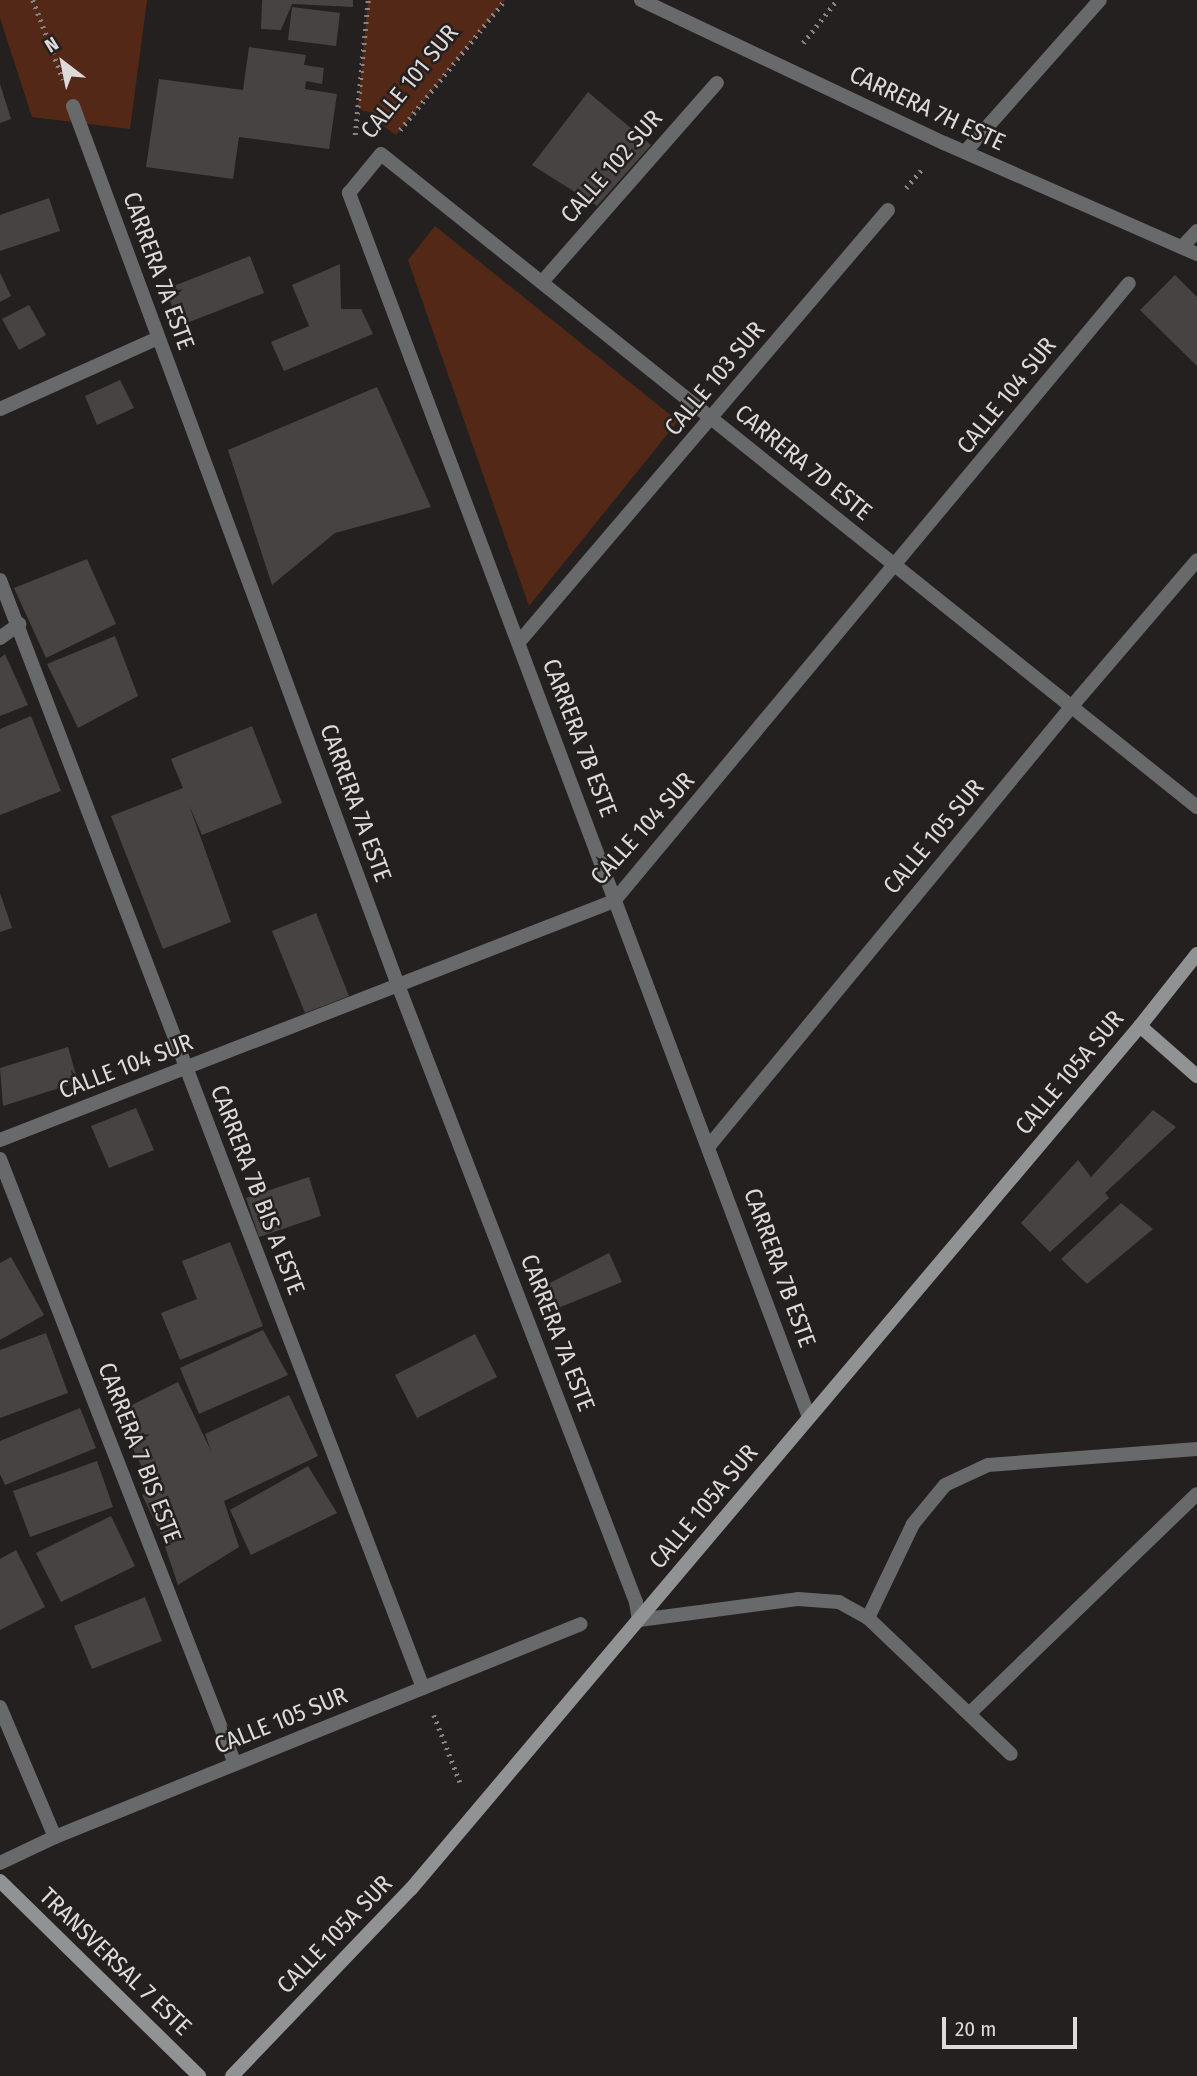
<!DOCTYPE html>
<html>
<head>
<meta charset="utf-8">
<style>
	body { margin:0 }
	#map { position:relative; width:1197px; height:2076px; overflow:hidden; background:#24201f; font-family:"Fira Sans Condensed",sans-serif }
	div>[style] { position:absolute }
	.green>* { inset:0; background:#542817 }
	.building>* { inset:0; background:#474342 }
	.path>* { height:4.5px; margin-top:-2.25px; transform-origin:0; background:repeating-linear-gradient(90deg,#878483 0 2px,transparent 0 7px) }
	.lane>* { height:14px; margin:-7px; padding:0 7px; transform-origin:7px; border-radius:7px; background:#68696b }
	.street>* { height:14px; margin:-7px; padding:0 7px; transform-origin:7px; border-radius:7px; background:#68696b }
	.secondary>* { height:14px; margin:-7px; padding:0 7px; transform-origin:7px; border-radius:7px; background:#919294 }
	span { translate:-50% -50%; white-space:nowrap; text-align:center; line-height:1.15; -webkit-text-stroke:5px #24201f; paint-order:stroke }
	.street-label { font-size:24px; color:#dddad9 }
	.north { position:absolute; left:28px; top:28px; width:70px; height:70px; -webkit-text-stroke:5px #24201f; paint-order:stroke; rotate:328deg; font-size:19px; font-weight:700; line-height:28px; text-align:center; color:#dddad9 }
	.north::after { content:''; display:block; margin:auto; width:24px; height:32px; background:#dddad9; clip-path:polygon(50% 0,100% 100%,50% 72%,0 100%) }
	.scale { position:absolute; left:942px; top:2017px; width:135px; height:32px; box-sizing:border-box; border:4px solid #dddad9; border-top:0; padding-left:9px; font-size:21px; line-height:24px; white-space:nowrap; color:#dddad9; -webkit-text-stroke:5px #24201f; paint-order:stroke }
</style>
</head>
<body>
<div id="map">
	<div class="green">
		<div style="clip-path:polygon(0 0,147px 0,130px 129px,32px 117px,0 18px)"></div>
		<div style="clip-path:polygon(368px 0,505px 0,396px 135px,358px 107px)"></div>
		<div style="clip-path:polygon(435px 226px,678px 421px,529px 606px,408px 260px)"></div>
	</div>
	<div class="building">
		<div style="clip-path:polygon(262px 0,353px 0,353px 7px,292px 4px,281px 30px,261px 29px)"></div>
		<div style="clip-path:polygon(292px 7px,340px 13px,336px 46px,288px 40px)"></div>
		<div style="clip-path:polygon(249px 47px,306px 55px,304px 65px,324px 68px,322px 84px,306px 81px,305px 89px,337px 94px,329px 149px,239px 137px,233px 179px,146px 167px,159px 79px,243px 90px)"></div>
		<div style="clip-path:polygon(0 84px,11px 119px,0 123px)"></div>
		<div style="clip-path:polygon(588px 92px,651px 145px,597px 206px,532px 165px)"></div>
		<div style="clip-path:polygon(49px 198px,60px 231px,0 251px,0 215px)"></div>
		<div style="clip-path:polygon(250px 256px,264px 293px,179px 326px,166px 289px)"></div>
		<div style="clip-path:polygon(340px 264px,341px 309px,361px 309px,373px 334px,284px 371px,271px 342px,309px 326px,292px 285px)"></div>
		<div style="clip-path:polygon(0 273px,11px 296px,0 302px)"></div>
		<div style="clip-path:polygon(1175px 275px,1197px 297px,1197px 366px,1140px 310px)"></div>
		<div style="clip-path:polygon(29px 305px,46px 335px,19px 350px,2px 319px)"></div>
		<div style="clip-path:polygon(120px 380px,134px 408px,97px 425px,85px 396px)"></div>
		<div style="clip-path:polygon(377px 387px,431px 507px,335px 533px,272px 585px,228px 450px)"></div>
		<div style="clip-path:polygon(87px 559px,116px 624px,46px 658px,14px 588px)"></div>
		<div style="clip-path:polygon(115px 636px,138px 696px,78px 728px,47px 664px)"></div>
		<div style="clip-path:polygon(5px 654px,28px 705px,0 716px,0 658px)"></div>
		<div style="clip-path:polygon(31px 716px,61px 791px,0 815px,0 729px)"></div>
		<div style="clip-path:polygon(252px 726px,282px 803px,202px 835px,189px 805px,231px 922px,163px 949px,111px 816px,183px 788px,171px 759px)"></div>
		<div style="clip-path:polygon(0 893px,12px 928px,0 932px)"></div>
		<div style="clip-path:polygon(316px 913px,349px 996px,305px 1013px,272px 931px)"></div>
		<div style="clip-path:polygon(68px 1047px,78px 1082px,3px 1106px,0 1068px)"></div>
		<div style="clip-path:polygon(136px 1108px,154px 1150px,109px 1168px,91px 1126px)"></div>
		<div style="clip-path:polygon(1153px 1110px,1176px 1127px,1105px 1193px,1109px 1198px,1050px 1252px,1021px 1223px,1078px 1160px,1091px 1177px)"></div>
		<div style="clip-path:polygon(309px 1177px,321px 1216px,259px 1237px,246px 1198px)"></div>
		<div style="clip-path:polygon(1121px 1203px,1153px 1229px,1087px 1284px,1061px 1259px)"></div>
		<div style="clip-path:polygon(230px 1242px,263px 1326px,180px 1360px,161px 1313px,197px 1299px,182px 1261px)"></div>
		<div style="clip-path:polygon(609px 1253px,622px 1282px,541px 1315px,532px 1292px)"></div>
		<div style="clip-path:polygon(11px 1257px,44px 1315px,0 1340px,0 1263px)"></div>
		<div style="clip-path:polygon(263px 1330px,288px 1375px,199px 1414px,180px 1368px)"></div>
		<div style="clip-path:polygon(46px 1333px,68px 1393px,0 1418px,0 1350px)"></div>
		<div style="clip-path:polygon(475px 1334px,497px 1377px,417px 1418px,395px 1375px)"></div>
		<div style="clip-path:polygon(178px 1382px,211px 1451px,205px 1434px,289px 1395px,318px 1456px,224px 1501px,239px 1547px,178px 1585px,160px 1532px,142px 1495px,153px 1490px,116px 1413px)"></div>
		<div style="clip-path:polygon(80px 1408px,96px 1448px,5px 1485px,0 1474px,0 1441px)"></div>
		<div style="clip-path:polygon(97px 1461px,113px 1507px,30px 1537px,13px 1491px)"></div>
		<div style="clip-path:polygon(308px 1466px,337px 1513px,251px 1555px,230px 1510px)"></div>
		<div style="clip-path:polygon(111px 1516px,135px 1566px,61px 1602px,36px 1553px)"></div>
		<div style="clip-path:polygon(16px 1550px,45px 1607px,0 1630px,0 1559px)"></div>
		<div style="clip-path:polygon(145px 1597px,162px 1641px,92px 1669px,74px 1626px)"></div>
	</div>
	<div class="path">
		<div style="left:33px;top:0;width:85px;rotate:69.2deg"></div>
		<div style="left:803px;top:43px;width:55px;rotate:-51.7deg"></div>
		<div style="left:400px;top:130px;width:167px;rotate:-51.1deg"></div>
		<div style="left:355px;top:135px;width:136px;rotate:-84.5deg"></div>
		<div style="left:906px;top:188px;width:26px;rotate:-50deg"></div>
		<div style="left:434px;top:1715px;width:72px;rotate:68.8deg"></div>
	</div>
	<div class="lane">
		<div style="left:868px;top:1618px;width:104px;rotate:-64.4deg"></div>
		<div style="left:913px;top:1524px;width:50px;rotate:-50.6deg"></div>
		<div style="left:945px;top:1485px;width:47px;rotate:-24.9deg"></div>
		<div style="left:988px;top:1465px;width:210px;rotate:-4.4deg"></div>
		<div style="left:639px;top:1620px;width:160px;rotate:-7.5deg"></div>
		<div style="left:798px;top:1599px;width:41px;rotate:4.2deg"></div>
		<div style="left:839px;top:1602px;width:33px;rotate:29deg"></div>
		<div style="left:868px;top:1618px;width:197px;rotate:43.6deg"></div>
		<div style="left:970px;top:1713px;width:315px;rotate:-44deg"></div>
	</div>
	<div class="street">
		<div style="left:641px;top:0;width:335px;rotate:25.3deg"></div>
		<div style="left:944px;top:143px;width:276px;rotate:23.7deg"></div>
		<div style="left:73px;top:106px;width:937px;rotate:69.71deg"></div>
		<div style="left:398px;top:985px;width:661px;rotate:68.91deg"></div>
		<div style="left:636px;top:1602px;width:18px;rotate:81deg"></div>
		<div style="left:965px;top:152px;width:203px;rotate:-48.4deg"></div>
		<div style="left:1182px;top:247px;width:22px;rotate:-47deg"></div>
		<div style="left:542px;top:282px;width:265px;rotate:-48.7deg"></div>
		<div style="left:0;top:409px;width:173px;rotate:-24.2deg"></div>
		<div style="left:0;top:580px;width:1186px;rotate:69.1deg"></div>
		<div style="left:0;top:638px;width:24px;rotate:-36deg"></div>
		<div style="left:519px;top:642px;width:568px;rotate:-49.5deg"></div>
		<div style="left:0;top:1140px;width:659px;rotate:-21.27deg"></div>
		<div style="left:614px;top:901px;width:804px;rotate:-50.19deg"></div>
		<div style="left:709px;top:1146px;width:570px;rotate:-50.48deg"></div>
		<div style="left:1072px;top:706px;width:192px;rotate:-49.4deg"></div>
		<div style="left:0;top:1159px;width:649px;rotate:68.77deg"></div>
		<div style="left:809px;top:1417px;width:1308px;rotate:-110.6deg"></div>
		<div style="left:349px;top:193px;width:50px;rotate:-50.6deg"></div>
		<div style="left:381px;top:154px;width:1045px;rotate:38.67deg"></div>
		<div style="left:0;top:1707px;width:141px;rotate:67.1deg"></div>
		<div style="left:0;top:1863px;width:61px;rotate:-25.3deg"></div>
		<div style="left:55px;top:1837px;width:567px;rotate:-22.05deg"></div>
	</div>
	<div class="secondary">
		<div style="left:1140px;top:1026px;width:76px;rotate:41.3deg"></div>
		<div style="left:0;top:1881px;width:279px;rotate:44.4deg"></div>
		<div style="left:232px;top:2076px;width:259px;rotate:-46.3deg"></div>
		<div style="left:411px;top:1889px;width:1130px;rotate:-49.81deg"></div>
		<div style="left:1140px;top:1026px;width:92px;rotate:-51.6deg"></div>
	</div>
	<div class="street-label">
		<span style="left:410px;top:82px;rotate:-51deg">CALLE 101 SUR</span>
		<span style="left:927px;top:109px;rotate:25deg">CARRERA 7H ESTE</span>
		<span style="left:612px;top:167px;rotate:-49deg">CALLE 102 SUR</span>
		<span style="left:158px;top:271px;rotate:70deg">CARRERA 7A ESTE</span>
		<span style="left:715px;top:379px;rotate:-50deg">CALLE 103 SUR</span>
		<span style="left:1007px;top:396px;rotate:-51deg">CALLE 104 SUR</span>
		<span style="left:803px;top:463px;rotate:39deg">CARRERA 7D ESTE</span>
		<span style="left:579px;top:738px;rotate:69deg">CARRERA 7B ESTE</span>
		<span style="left:355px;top:803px;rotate:70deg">CARRERA 7A ESTE</span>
		<span style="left:643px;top:829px;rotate:-48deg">CALLE 104 SUR</span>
		<span style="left:934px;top:837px;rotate:-50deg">CALLE 105 SUR</span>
		<span style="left:126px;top:1067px;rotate:-21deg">CALLE 104 SUR</span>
		<span style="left:1070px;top:1073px;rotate:-50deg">CALLE 105A SUR</span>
		<span style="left:257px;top:1190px;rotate:69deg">CARRERA 7B BIS A ESTE</span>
		<span style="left:779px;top:1268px;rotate:70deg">CARRERA 7B ESTE</span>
		<span style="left:557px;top:1333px;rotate:69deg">CARRERA 7A ESTE</span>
		<span style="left:139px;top:1453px;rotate:69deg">CARRERA 7 BIS ESTE</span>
		<span style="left:704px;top:1507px;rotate:-50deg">CALLE 105A SUR</span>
		<span style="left:281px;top:1721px;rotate:-22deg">CALLE 105 SUR</span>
		<span style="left:335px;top:1935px;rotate:-46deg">CALLE 105A SUR</span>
		<span style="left:115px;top:1962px;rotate:44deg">TRANSVERSAL 7 ESTE</span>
	</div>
	<div class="north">N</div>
	<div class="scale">20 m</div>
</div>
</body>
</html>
